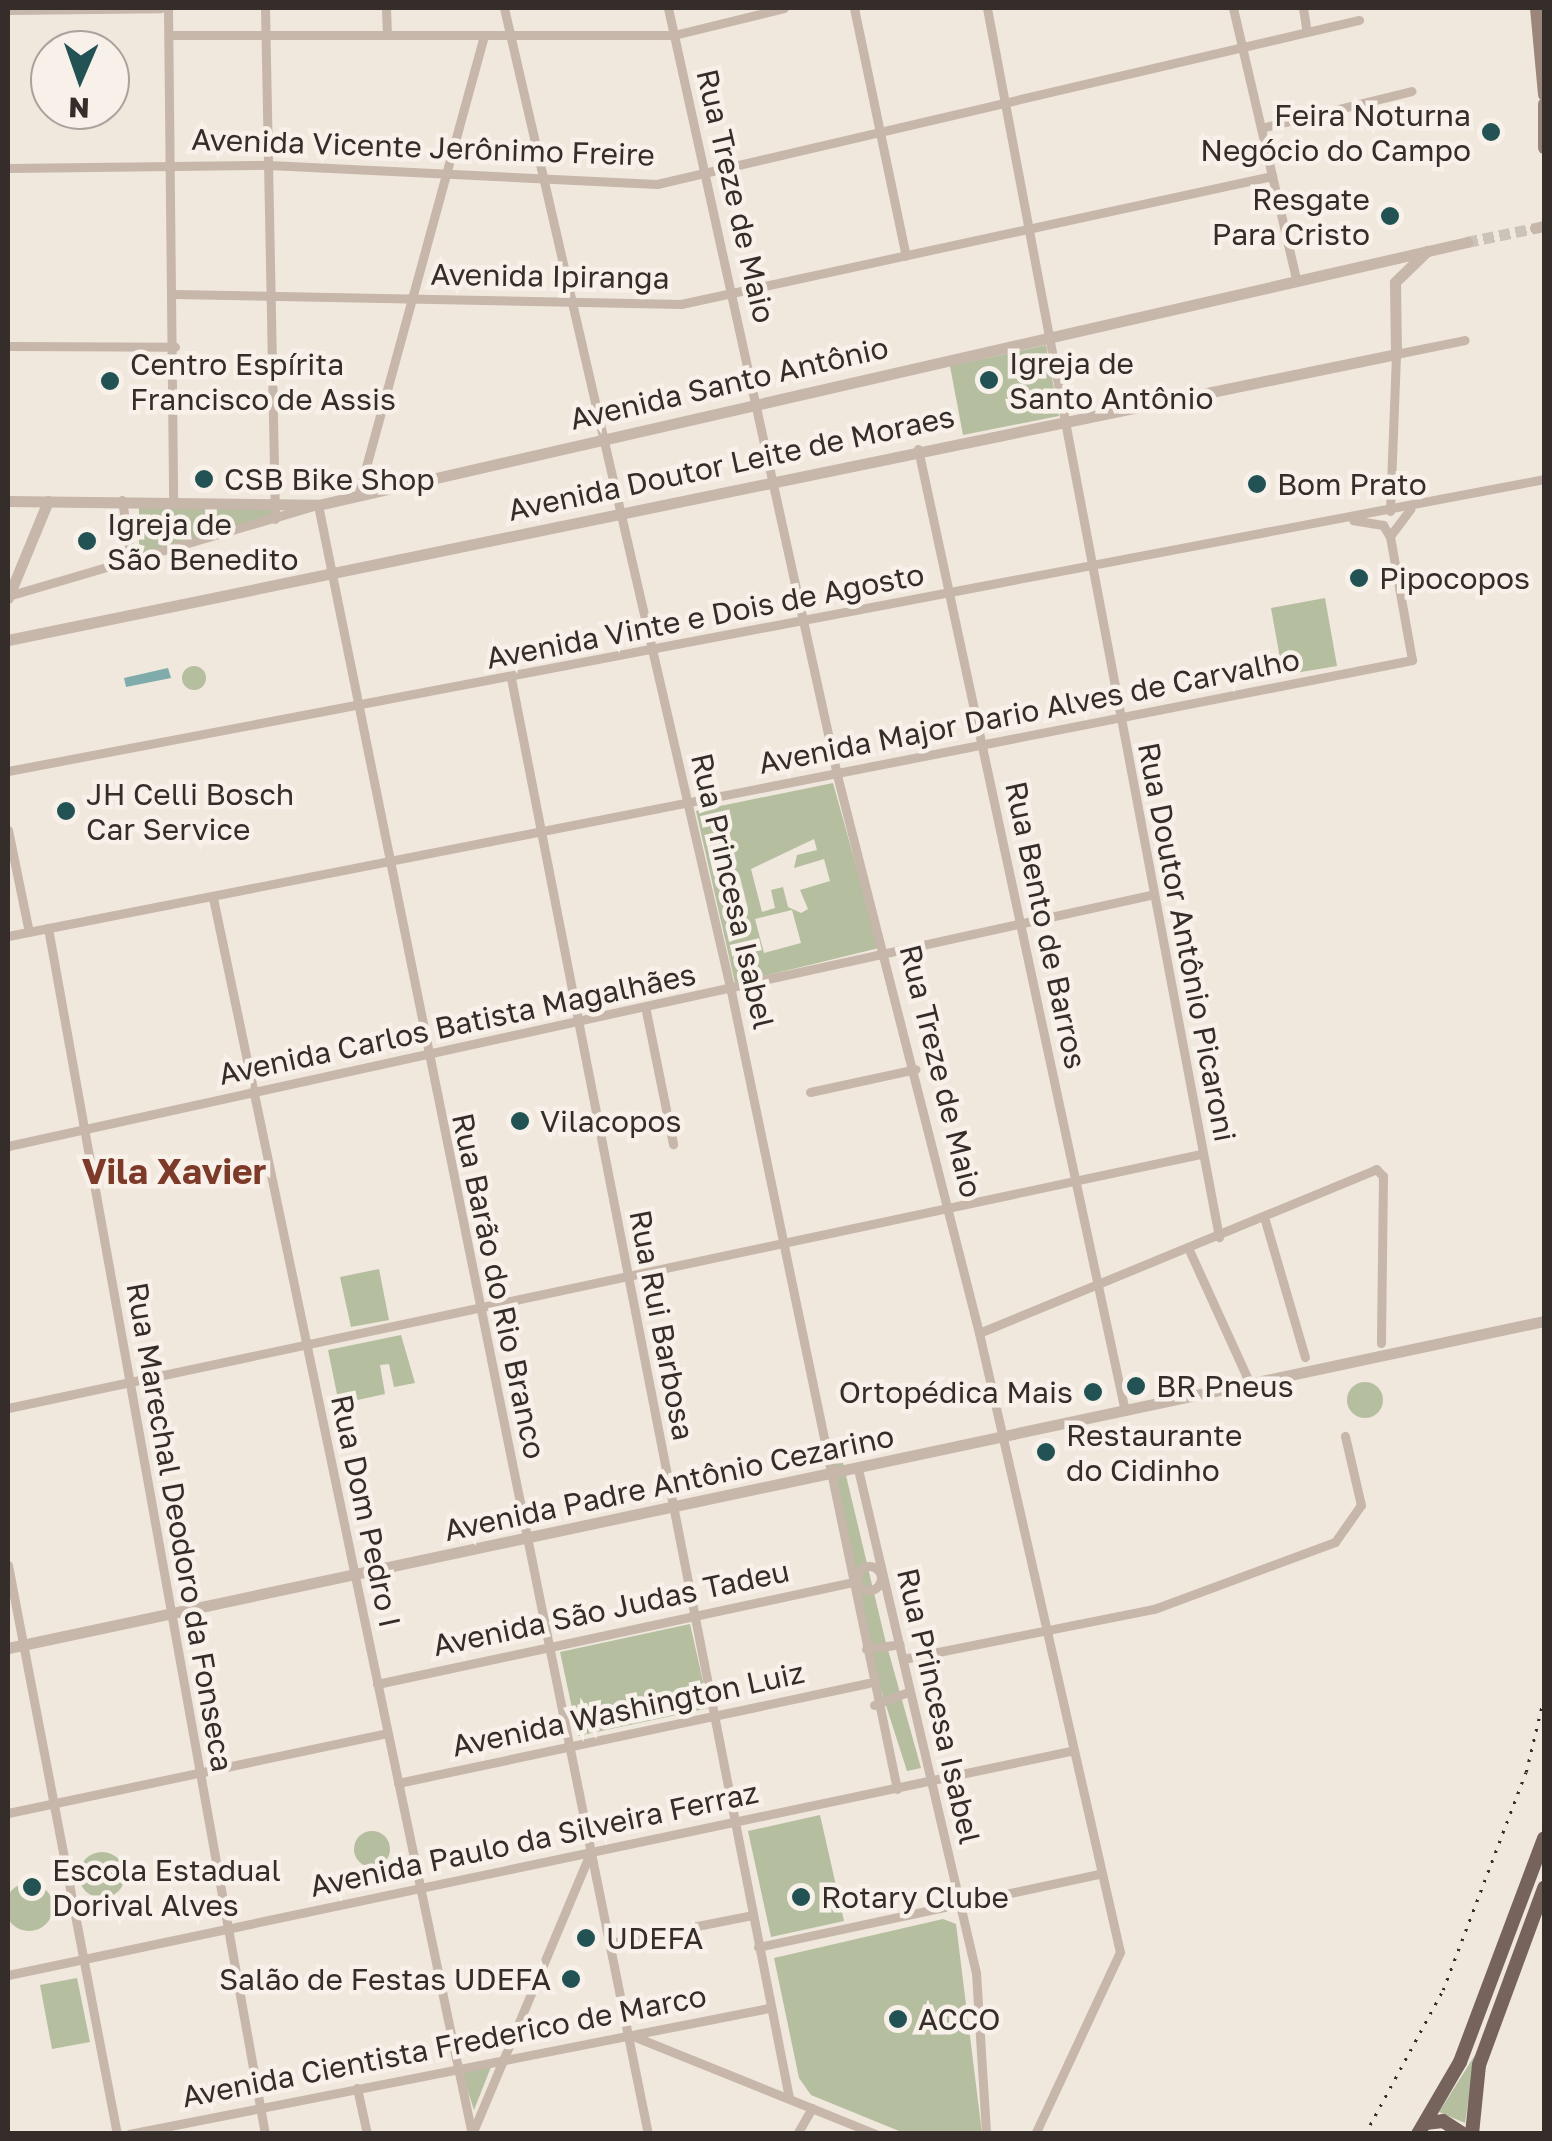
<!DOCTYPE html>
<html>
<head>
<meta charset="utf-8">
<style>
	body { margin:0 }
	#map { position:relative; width:1552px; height:2141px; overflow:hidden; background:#f0e7dd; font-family:"Golos Text",sans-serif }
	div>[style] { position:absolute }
	.green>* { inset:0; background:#b5be9f }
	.round { border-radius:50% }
	.water>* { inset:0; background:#7fabab }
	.tertiary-tunnel>* { height:11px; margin-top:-5.5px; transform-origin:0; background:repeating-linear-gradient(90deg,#cbc2b9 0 11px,transparent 0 16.5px) }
	.minor>* { height:9px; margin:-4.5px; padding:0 4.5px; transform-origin:4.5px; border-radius:4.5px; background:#c7b6aa }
	.minor>.ring { margin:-4.5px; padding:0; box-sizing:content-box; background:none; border:9px solid #c7b6aa; border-radius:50% }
	.tertiary>* { height:11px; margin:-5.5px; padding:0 5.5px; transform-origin:5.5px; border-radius:5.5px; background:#c7b6aa }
	.secondary>* { height:12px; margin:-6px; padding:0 6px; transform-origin:6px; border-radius:6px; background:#9b867c }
	.primary>* { height:14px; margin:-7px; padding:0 7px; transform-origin:7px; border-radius:7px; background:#76635c }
	.rail>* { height:2.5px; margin-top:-1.25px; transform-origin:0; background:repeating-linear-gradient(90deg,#352d29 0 2.5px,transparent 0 10.5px) }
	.dots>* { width:28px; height:28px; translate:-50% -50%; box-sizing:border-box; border:5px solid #f8f1ea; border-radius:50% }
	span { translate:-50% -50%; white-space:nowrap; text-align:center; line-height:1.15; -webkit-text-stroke:9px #f8f1ea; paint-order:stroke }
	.poi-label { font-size:30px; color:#352d29 }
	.right { translate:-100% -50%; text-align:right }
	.left { translate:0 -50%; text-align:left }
	.street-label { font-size:30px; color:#352d29 }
	.quarter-label { font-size:35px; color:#7d3a29; font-weight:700 }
	.frame { position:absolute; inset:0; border:10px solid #352d29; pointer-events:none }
	.north { position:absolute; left:30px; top:30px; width:100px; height:100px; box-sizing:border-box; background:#f8f1ea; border:2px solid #aaa39d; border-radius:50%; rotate:182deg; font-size:28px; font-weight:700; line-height:40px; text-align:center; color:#352d29 }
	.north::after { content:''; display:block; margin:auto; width:35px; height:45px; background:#225253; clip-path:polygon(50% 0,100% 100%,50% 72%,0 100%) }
</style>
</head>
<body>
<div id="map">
	<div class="green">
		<div style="clip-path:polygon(1046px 345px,1059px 416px,963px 435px,950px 366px)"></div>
		<div style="clip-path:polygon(271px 506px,275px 515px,139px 556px,139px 508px)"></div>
		<div style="clip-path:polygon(1325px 598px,1337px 666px,1283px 675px,1271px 608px)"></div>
		<div class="round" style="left:182px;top:666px;width:24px;height:24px"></div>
		<div style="clip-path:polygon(evenodd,833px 783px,879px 948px,735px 983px,696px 811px,833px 783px,814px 839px,817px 850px,797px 855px,794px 868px,824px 859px,830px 881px,800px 890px,808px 909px,801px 913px,788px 907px,783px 887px,771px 890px,775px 908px,762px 912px,751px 869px,814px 839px,833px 783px,740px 877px,748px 909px,731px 913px,724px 880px,740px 877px,833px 783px,792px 910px,801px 943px,764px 953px,755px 919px,792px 910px)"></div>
		<div style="clip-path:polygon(379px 1269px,389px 1320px,351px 1327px,340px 1277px)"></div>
		<div style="clip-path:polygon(401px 1335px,415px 1383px,394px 1387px,389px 1364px,380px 1365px,385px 1394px,339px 1404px,328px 1350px)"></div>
		<div class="round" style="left:1347px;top:1382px;width:36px;height:36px"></div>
		<div style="clip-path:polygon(843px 1463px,885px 1639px,921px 1768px,907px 1771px,866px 1643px,832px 1464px)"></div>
		<div style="clip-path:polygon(690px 1624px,709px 1708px,578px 1736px,560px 1652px)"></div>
		<div style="clip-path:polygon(820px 1815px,844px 1921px,771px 1937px,748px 1831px)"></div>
		<div class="round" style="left:354px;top:1831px;width:36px;height:36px"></div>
		<div class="round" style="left:79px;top:1852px;width:46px;height:46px"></div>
		<div class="round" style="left:5px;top:1883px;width:48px;height:48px"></div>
		<div style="clip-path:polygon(943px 1919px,956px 1924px,982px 2133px,904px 2133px,811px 2095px,799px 2078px,774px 1958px)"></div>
		<div style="clip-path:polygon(77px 1978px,90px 2042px,52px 2049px,40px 1985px)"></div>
		<div style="clip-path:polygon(1475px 2055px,1465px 2123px,1439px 2112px)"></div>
		<div style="clip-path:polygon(491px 2067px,474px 2110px,462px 2073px)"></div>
	</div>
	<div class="water">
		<div style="clip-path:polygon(168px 668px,171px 678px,126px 687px,124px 678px)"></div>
	</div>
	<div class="tertiary-tunnel">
		<div style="left:1467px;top:242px;width:69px;rotate:-11.6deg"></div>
	</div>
	<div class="minor">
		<div style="left:168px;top:8px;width:491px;rotate:89.4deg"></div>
		<div style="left:265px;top:8px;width:511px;rotate:88.88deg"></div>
		<div style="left:386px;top:8px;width:26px;rotate:88deg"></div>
		<div style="left:504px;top:8px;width:1009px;rotate:77deg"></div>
		<div style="left:731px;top:991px;width:815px;rotate:78.25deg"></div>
		<div style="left:668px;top:8px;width:785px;rotate:77.57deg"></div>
		<div style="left:837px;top:775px;width:576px;rotate:75.72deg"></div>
		<div style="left:979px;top:1333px;width:635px;rotate:77.17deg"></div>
		<div style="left:1120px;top:1952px;width:201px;rotate:115deg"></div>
		<div style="left:854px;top:8px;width:253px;rotate:78.2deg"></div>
		<div style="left:987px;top:8px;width:1251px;rotate:79.31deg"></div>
		<div style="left:1233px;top:8px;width:278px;rotate:76.9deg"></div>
		<div style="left:1303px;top:8px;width:24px;rotate:81deg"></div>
		<div style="left:8px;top:10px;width:153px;rotate:-0.7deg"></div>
		<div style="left:169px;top:35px;width:505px"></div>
		<div style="left:674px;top:35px;width:113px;rotate:-13.8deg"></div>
		<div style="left:1261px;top:128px;width:155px;rotate:-13.8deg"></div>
		<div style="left:8px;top:168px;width:261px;rotate:-0.7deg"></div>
		<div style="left:269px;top:165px;width:388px;rotate:2.8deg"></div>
		<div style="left:657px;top:184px;width:721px;rotate:-13.15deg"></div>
		<div style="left:174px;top:294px;width:507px;rotate:1.13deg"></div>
		<div style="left:681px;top:304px;width:605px;rotate:-12.22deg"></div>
		<div style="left:8px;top:346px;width:167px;rotate:0.3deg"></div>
		<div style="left:918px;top:449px;width:984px;rotate:77.86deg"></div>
		<div style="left:358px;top:496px;width:478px;rotate:-74.7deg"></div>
		<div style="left:122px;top:500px;width:67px;rotate:81.4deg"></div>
		<div style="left:1390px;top:511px;width:157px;rotate:-87.8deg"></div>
		<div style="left:1396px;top:354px;width:70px;rotate:-11.5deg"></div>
		<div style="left:1390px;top:536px;width:34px;rotate:-53deg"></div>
		<div style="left:8px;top:596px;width:323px;rotate:-16.4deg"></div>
		<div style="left:318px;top:505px;width:1662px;rotate:78.55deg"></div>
		<div style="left:511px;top:678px;width:1447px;rotate:78.92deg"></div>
		<div style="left:8px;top:771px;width:1564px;rotate:-10.76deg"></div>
		<div style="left:8px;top:830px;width:104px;rotate:78.4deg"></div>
		<div style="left:213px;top:898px;width:1263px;rotate:78.17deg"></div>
		<div style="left:48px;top:928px;width:1225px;rotate:79.8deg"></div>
		<div style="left:8px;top:936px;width:1431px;rotate:-11.12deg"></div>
		<div style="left:1412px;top:660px;width:125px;rotate:-100.1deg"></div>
		<div style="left:1390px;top:537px;width:14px;rotate:-120deg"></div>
		<div style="left:1383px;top:525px;width:30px;rotate:-171deg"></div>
		<div style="left:646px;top:1011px;width:136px;rotate:78.5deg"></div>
		<div style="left:810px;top:1092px;width:108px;rotate:-12.2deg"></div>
		<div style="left:8px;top:1146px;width:1170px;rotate:-12.39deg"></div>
		<div style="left:1264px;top:1217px;width:146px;rotate:73.7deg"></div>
		<div style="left:1190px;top:1252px;width:147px;rotate:65.5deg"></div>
		<div style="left:979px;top:1333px;width:430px;rotate:-22.4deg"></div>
		<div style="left:1376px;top:1169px;width:10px;rotate:45deg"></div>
		<div style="left:1383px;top:1176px;width:167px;rotate:90.7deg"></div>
		<div style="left:8px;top:1408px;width:1220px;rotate:-12.02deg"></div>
		<div style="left:858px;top:1469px;width:518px;rotate:76.82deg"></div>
		<div style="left:976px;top:1973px;width:161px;rotate:86.4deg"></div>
		<div style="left:8px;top:1565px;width:579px;rotate:79.16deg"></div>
		<div class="ring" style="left:857px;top:1566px;width:15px;height:15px"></div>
		<div style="left:866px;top:1649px;width:34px;rotate:-8deg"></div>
		<div style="left:903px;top:1659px;width:256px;rotate:-11.3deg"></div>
		<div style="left:1154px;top:1609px;width:193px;rotate:-20.3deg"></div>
		<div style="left:1335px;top:1542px;width:45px;rotate:-54.9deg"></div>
		<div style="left:1361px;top:1505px;width:71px;rotate:-103.1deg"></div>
		<div style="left:377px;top:1684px;width:490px;rotate:-12.1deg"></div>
		<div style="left:874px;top:1705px;width:36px;rotate:-21deg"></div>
		<div style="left:398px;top:1783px;width:481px;rotate:-12deg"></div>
		<div style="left:8px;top:1813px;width:386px;rotate:-11.9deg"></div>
		<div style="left:611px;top:1943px;width:145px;rotate:-11.2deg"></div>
		<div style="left:758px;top:1947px;width:349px;rotate:-12.1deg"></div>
		<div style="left:8px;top:1975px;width:1085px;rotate:-11.91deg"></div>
		<div style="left:633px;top:2036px;width:262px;rotate:22deg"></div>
		<div style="left:357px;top:2088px;width:47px;rotate:77.7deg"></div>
		<div style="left:129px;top:2134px;width:652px;rotate:-11.14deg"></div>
		<div style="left:472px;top:2134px;width:303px;rotate:-67.2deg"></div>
		<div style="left:797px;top:2134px;width:30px;rotate:-60deg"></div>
	</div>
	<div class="tertiary">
		<div style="left:1535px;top:228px;width:9px;rotate:-13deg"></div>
		<div style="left:8px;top:501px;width:310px;rotate:0.7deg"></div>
		<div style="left:318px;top:505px;width:1179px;rotate:-12.89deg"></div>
		<div style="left:8px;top:598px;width:105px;rotate:-67.6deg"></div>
		<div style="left:8px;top:640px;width:1417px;rotate:-11.64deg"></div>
		<div style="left:1396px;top:354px;width:72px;rotate:-90.8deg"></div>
		<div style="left:1395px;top:282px;width:45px;rotate:-44.1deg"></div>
		<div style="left:8px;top:1648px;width:1570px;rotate:-12.02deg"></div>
	</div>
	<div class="secondary">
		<div style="left:1536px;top:8px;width:87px;rotate:84.7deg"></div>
		<div style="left:1544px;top:104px;width:44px;rotate:90deg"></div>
	</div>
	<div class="primary">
		<div style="left:1425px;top:2123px;width:18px;rotate:-6deg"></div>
		<div style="left:1443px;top:2121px;width:24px;rotate:33deg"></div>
		<div style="left:1418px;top:2134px;width:83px;rotate:-59.7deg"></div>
		<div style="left:1460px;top:2062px;width:239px;rotate:-69.4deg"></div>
		<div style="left:1472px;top:2134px;width:69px;rotate:-84.2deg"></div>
		<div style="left:1479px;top:2065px;width:189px;rotate:-69.8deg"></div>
	</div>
	<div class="rail">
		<div style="left:1365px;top:2134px;width:164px;rotate:-61.6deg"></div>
		<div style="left:1443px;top:1990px;width:233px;rotate:-69.2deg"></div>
		<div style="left:1526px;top:1772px;width:77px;rotate:-76.5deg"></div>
	</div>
	<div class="dots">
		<div style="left:1491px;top:132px;background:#225253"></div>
		<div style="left:1390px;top:216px;background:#225253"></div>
		<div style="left:989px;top:380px;background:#225253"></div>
		<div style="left:110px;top:381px;background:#225253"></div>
		<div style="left:204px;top:479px;background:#225253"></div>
		<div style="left:1257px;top:484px;background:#225253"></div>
		<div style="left:87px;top:541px;background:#225253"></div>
		<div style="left:1359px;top:578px;background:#225253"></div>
		<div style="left:66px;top:811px;background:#225253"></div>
		<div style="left:520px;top:1121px;background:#225253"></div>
		<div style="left:1136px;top:1386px;background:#225253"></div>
		<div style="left:1093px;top:1392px;background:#225253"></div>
		<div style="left:1046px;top:1452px;background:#225253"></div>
		<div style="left:32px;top:1887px;background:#225253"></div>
		<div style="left:801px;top:1897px;background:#225253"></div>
		<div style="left:586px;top:1938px;background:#225253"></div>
		<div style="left:571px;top:1979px;background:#225253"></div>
		<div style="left:898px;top:2019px;background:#225253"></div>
	</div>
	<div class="poi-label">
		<span class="right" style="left:1471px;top:132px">Feira Noturna<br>Negócio do Campo</span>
		<span class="right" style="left:1370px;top:216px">Resgate<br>Para Cristo</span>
		<span class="left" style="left:1009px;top:380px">Igreja de<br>Santo Antônio</span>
		<span class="left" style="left:130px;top:381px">Centro Espírita<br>Francisco de Assis</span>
		<span class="left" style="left:224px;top:479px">CSB Bike Shop</span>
		<span class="left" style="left:1277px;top:484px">Bom Prato</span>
		<span class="left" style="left:107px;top:541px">Igreja de<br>São Benedito</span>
		<span class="left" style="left:1379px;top:578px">Pipocopos</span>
		<span class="left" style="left:86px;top:811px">JH Celli Bosch<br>Car Service</span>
		<span class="left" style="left:540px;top:1121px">Vilacopos</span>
		<span class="left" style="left:1156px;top:1386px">BR Pneus</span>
		<span class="right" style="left:1073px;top:1392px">Ortopédica Mais</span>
		<span class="left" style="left:1066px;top:1452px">Restaurante<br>do Cidinho</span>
		<span class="left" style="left:52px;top:1887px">Escola Estadual<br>Dorival Alves</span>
		<span class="left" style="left:821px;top:1897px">Rotary Clube</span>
		<span class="left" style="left:606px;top:1938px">UDEFA</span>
		<span class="right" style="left:551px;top:1979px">Salão de Festas UDEFA</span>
		<span class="left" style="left:918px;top:2019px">ACCO</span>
	</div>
	<div class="street-label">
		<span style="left:423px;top:147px;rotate:2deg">Avenida Vicente Jerônimo Freire</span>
		<span style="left:736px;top:196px;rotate:77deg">Rua Treze de Maio</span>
		<span style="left:550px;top:276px;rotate:1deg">Avenida Ipiranga</span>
		<span style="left:729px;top:383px;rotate:-13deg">Avenida Santo Antônio</span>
		<span style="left:731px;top:463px;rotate:-12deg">Avenida Doutor Leite de Moraes</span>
		<span style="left:705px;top:616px;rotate:-11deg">Avenida Vinte e Dois de Agosto</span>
		<span style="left:1029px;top:711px;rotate:-11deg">Avenida Major Dario Alves de Carvalho</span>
		<span style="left:733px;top:891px;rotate:77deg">Rua Princesa Isabel</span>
		<span style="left:1046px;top:925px;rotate:78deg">Rua Bento de Barros</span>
		<span style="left:1187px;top:942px;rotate:79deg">Rua Doutor Antônio Picaroni</span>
		<span style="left:457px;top:1024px;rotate:-12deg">Avenida Carlos Batista Magalhães</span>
		<span style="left:941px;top:1071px;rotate:76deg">Rua Treze de Maio</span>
		<span style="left:499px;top:1286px;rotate:78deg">Rua Barão do Rio Branco</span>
		<span style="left:662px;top:1325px;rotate:79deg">Rua Rui Barbosa</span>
		<span style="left:669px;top:1483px;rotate:-12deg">Avenida Padre Antônio Cezarino</span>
		<span style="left:366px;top:1511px;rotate:78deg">Rua Dom Pedro I</span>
		<span style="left:180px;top:1527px;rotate:80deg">Rua Marechal Deodoro da Fonseca</span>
		<span style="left:611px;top:1608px;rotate:-12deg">Avenida São Judas Tadeu</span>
		<span style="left:939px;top:1706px;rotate:77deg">Rua Princesa Isabel</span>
		<span style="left:628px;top:1709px;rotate:-12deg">Avenida Washington Luiz</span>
		<span style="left:534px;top:1839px;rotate:-12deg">Avenida Paulo da Silveira Ferraz</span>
		<span style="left:444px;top:2046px;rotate:-11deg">Avenida Cientista Frederico de Marco</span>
	</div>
	<div class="quarter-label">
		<span style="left:174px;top:1171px">Vila Xavier</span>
	</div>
	<div class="frame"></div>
	<div class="north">N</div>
</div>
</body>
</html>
